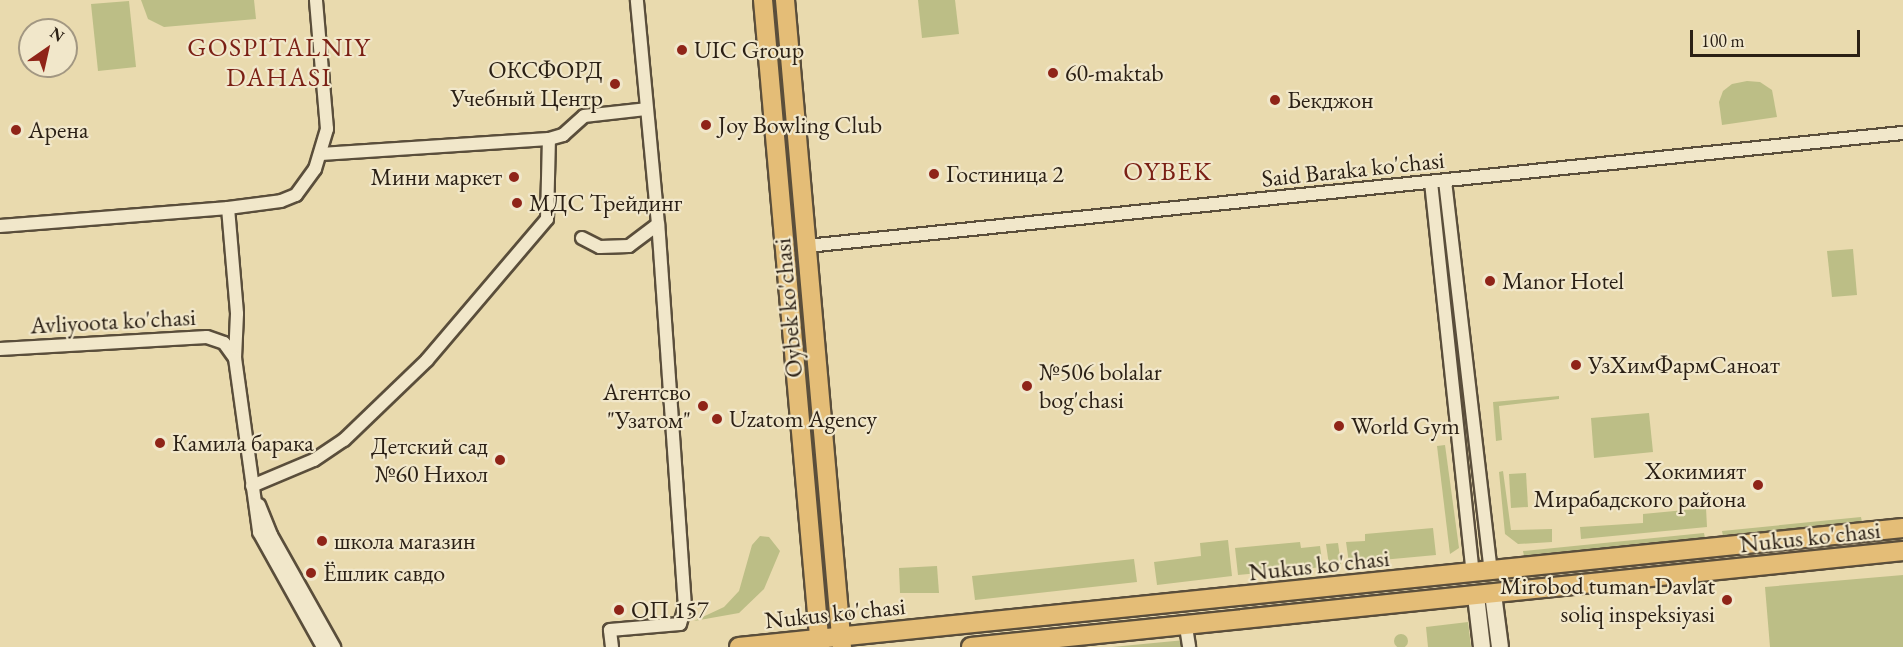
<!DOCTYPE html>
<html>
<head>
<meta charset="utf-8">
<style>
	body { margin:0 }
	#map { position:relative; width:1903px; height:647px; overflow:hidden; background:#e9daae; font-family:"EB Garamond",serif }
	div>[style] { position:absolute }
	.green>* { inset:0; background:#bcbe86 }
	.round { border-radius:50% }
	.roads { filter:drop-shadow(2px 0 #5a4e3b) drop-shadow(-2px 0 #5a4e3b) drop-shadow(0 2px #5a4e3b) drop-shadow(0 -2px #5a4e3b) }
	.street>* { height:12px; margin:-6px; padding:0 6px; transform-origin:6px; border-radius:6px; background:#f1e7ca }
	.secondary>* { height:16px; margin:-8px; padding:0 8px; transform-origin:8px; border-radius:8px; background:#f1e7ca }
	.primary>* { height:18px; margin:-9px; padding:0 9px; transform-origin:9px; border-radius:9px; background:#e4bd77 }
	.dots>* { width:16px; height:16px; translate:-50% -50%; box-sizing:border-box; border:3px solid #f1e7ca; border-radius:50% }
	span { translate:-50% -50%; white-space:nowrap; text-align:center; line-height:1.15; -webkit-text-stroke:4.5px #f1e7ca; paint-order:stroke }
	.poi-label { font-size:24px; color:#2b2015 }
	.left { translate:0 -50%; text-align:left }
	.right { translate:-100% -50%; text-align:right }
	.street-label { font-size:24px; color:#2b2015 }
	.neighbourhood-label { font-size:26px; color:#7a1f14; letter-spacing:1.5px }
	.north { position:absolute; left:18px; top:18px; width:60px; height:60px; box-sizing:border-box; background:#f1e7ca; border:2px solid #a29782; border-radius:50%; rotate:34deg; font-size:16px; font-weight:700; line-height:24px; text-align:center; color:#2b2015 }
	.north::after { content:''; display:block; margin:auto; width:21px; height:27px; background:#8f2418; clip-path:polygon(50% 0,100% 100%,50% 72%,0 100%) }
	.scale { position:absolute; left:1690px; top:30px; width:170px; height:27px; box-sizing:border-box; border:3px solid #2b2015; border-top:0; padding-left:8px; font-size:18px; line-height:21px; white-space:nowrap; color:#2b2015; -webkit-text-stroke:4px #f1e7ca; paint-order:stroke }
</style>
</head>
<body>
<div id="map">
	<div class="green">
		<div style="clip-path:polygon(141px 0,254px 0,256px 19px,164px 27px,148px 19px)"></div>
		<div style="clip-path:polygon(918px 0,955px 0,959px 34px,922px 38px)"></div>
		<div style="clip-path:polygon(129px 1px,136px 67px,98px 71px,91px 4px)"></div>
		<div style="clip-path:polygon(1747px 81px,1760px 82px,1772px 90px,1777px 117px,1722px 125px,1719px 102px,1723px 91px,1732px 84px)"></div>
		<div style="clip-path:polygon(1853px 249px,1857px 295px,1832px 297px,1827px 251px)"></div>
		<div style="clip-path:polygon(1559px 396px,1559px 399px,1499px 406px,1502px 440px,1496px 441px,1493px 402px)"></div>
		<div style="clip-path:polygon(1649px 413px,1653px 452px,1594px 458px,1591px 418px)"></div>
		<div style="clip-path:polygon(1445px 445px,1459px 548px,1450px 554px,1437px 446px)"></div>
		<div style="clip-path:polygon(1503px 471px,1511px 530px,1552px 529px,1552px 542px,1518px 544px,1505px 534px,1499px 472px)"></div>
		<div style="clip-path:polygon(1526px 473px,1528px 507px,1511px 508px,1509px 474px)"></div>
		<div style="clip-path:polygon(1706px 508px,1707px 527px,1581px 539px,1580px 527px,1643px 523px,1643px 514px)"></div>
		<div style="clip-path:polygon(1861px 517px,1862px 522px,1723px 536px,1722px 531px)"></div>
		<div style="clip-path:polygon(1433px 528px,1436px 555px,1349px 563px,1346px 542px,1365px 541px,1365px 534px)"></div>
		<div style="clip-path:polygon(1704px 533px,1705px 538px,1524px 556px,1523px 551px)"></div>
		<div style="clip-path:polygon(760px 536px,769px 537px,780px 551px,764px 589px,739px 613px,694px 621px,724px 607px,739px 591px,752px 545px)"></div>
		<div style="clip-path:polygon(1228px 540px,1232px 576px,1157px 585px,1154px 562px,1201px 556px,1200px 543px)"></div>
		<div style="clip-path:polygon(1300px 542px,1301px 548px,1320px 546px,1323px 567px,1238px 575px,1235px 548px)"></div>
		<div style="clip-path:polygon(1338px 543px,1341px 564px,1329px 565px,1326px 544px)"></div>
		<div style="clip-path:polygon(1134px 559px,1137px 582px,975px 600px,972px 576px)"></div>
		<div style="clip-path:polygon(937px 566px,939px 593px,900px 593px,899px 568px)"></div>
		<div style="clip-path:polygon(1903px 575px,1903px 647px,1770px 647px,1765px 587px)"></div>
		<div style="clip-path:polygon(1468px 622px,1471px 647px,1428px 647px,1426px 627px)"></div>
		<div class="round" style="left:1394px;top:634px;width:14px;height:14px"></div>
		<div style="clip-path:polygon(1185px 640px,1186px 647px,1112px 647px)"></div>
	</div>
	<div class="roads">
		<div class="street">
			<div style="left:321px;top:154px;width:228px;rotate:-3.8deg"></div>
			<div style="left:549px;top:139px;width:15px;rotate:-16deg"></div>
			<div style="left:563px;top:135px;width:28px;rotate:-42deg"></div>
			<div style="left:584px;top:116px;width:62px;rotate:-6.4deg"></div>
			<div style="left:1445px;top:181px;width:393px;rotate:83.3deg"></div>
			<div style="left:1431px;top:182px;width:393px;rotate:83.9deg"></div>
			<div style="left:228px;top:208px;width:106px;rotate:85.1deg"></div>
			<div style="left:237px;top:314px;width:44px;rotate:92.6deg"></div>
			<div style="left:0;top:226px;width:229px;rotate:-4.5deg"></div>
			<div style="left:228px;top:208px;width:53px;rotate:-7.5deg"></div>
			<div style="left:281px;top:201px;width:16px;rotate:-22deg"></div>
			<div style="left:296px;top:195px;width:32px;rotate:-54deg"></div>
			<div style="left:315px;top:169px;width:42px;rotate:-73.3deg"></div>
			<div style="left:327px;top:129px;width:129px;rotate:-94.9deg"></div>
			<div style="left:582px;top:238px;width:20px;rotate:27deg"></div>
			<div style="left:600px;top:247px;width:29px;rotate:-2deg"></div>
			<div style="left:629px;top:246px;width:36px;rotate:-37deg"></div>
			<div style="left:807px;top:246px;width:1102px;rotate:-5.89deg"></div>
			<div style="left:0;top:349px;width:207px;rotate:-3.3deg"></div>
			<div style="left:207px;top:337px;width:18px;rotate:19deg"></div>
			<div style="left:224px;top:343px;width:19px;rotate:54deg"></div>
			<div style="left:235px;top:358px;width:176px;rotate:82.1deg"></div>
			<div style="left:259px;top:532px;width:132px;rotate:60.9deg"></div>
			<div style="left:252px;top:486px;width:67px;rotate:-22.8deg"></div>
			<div style="left:314px;top:460px;width:36px;rotate:-34deg"></div>
			<div style="left:344px;top:440px;width:115px;rotate:-43.9deg"></div>
			<div style="left:427px;top:360px;width:185px;rotate:-49.6deg"></div>
			<div style="left:547px;top:219px;width:80px;rotate:-88.6deg"></div>
			<div style="left:259px;top:505px;width:32px;rotate:68deg"></div>
			<div style="left:271px;top:535px;width:129px;rotate:60.6deg"></div>
			<div style="left:1186px;top:627px;width:20px;rotate:81deg"></div>
			<div style="left:612px;top:647px;width:17px;rotate:-97deg"></div>
			<div style="left:610px;top:630px;width:70px;rotate:-4.9deg"></div>
			<div style="left:680px;top:624px;width:18px;rotate:-74deg"></div>
			<div style="left:685px;top:607px;width:384px;rotate:-94deg"></div>
			<div style="left:658px;top:224px;width:225px;rotate:-95.4deg"></div>
		</div>
		<div class="secondary">
			<div style="left:1493px;top:594px;width:53px;rotate:82.5deg"></div>
			<div style="left:1476px;top:596px;width:51px;rotate:83.3deg"></div>
		</div>
		<div class="primary">
			<div style="left:763px;top:0;width:650px;rotate:84.97deg"></div>
			<div style="left:785px;top:0;width:650px;rotate:84.97deg"></div>
			<div style="left:739px;top:647px;width:1170px;rotate:-5.84deg"></div>
			<div style="left:971px;top:647px;width:937px;rotate:-5.88deg"></div>
		</div>
	</div>
	<div class="dots">
		<div style="left:682px;top:50px;background:#8f2418"></div>
		<div style="left:1053px;top:73px;background:#8f2418"></div>
		<div style="left:615px;top:84px;background:#8f2418"></div>
		<div style="left:1275px;top:100px;background:#8f2418"></div>
		<div style="left:706px;top:125px;background:#8f2418"></div>
		<div style="left:16px;top:130px;background:#8f2418"></div>
		<div style="left:934px;top:174px;background:#8f2418"></div>
		<div style="left:514px;top:177px;background:#8f2418"></div>
		<div style="left:517px;top:203px;background:#8f2418"></div>
		<div style="left:1490px;top:281px;background:#8f2418"></div>
		<div style="left:1576px;top:365px;background:#8f2418"></div>
		<div style="left:1027px;top:386px;background:#8f2418"></div>
		<div style="left:703px;top:406px;background:#8f2418"></div>
		<div style="left:717px;top:419px;background:#8f2418"></div>
		<div style="left:1339px;top:426px;background:#8f2418"></div>
		<div style="left:160px;top:443px;background:#8f2418"></div>
		<div style="left:500px;top:460px;background:#8f2418"></div>
		<div style="left:1758px;top:485px;background:#8f2418"></div>
		<div style="left:322px;top:541px;background:#8f2418"></div>
		<div style="left:311px;top:573px;background:#8f2418"></div>
		<div style="left:1727px;top:600px;background:#8f2418"></div>
		<div style="left:619px;top:610px;background:#8f2418"></div>
	</div>
	<div class="poi-label">
		<span class="left" style="left:694px;top:50px">UIC Group</span>
		<span class="right" style="left:603px;top:84px">ОКСФОРД<br>Учебный Центр</span>
		<span class="left" style="left:1065px;top:73px">60-maktab</span>
		<span class="left" style="left:1287px;top:100px">Бекджон</span>
		<span class="left" style="left:718px;top:125px">Joy Bowling Club</span>
		<span class="left" style="left:28px;top:130px">Арена</span>
		<span class="left" style="left:946px;top:174px">Гостиница 2</span>
		<span class="right" style="left:502px;top:177px">Мини маркет</span>
		<span class="left" style="left:529px;top:203px">МДС Трейдинг</span>
		<span class="left" style="left:1502px;top:281px">Manor Hotel</span>
		<span class="left" style="left:1588px;top:365px">УзХимФармСаноат</span>
		<span class="left" style="left:1039px;top:386px">№506 bolalar<br>bog'chasi</span>
		<span class="right" style="left:691px;top:406px">Агентсво<br>"Узатом"</span>
		<span class="left" style="left:729px;top:419px">Uzatom Agency</span>
		<span class="left" style="left:1351px;top:426px">World Gym</span>
		<span class="left" style="left:172px;top:443px">Камила барака</span>
		<span class="right" style="left:488px;top:460px">Детский сад<br>№60 Нихол</span>
		<span class="right" style="left:1746px;top:485px">Хокимият<br>Мирабадского района</span>
		<span class="left" style="left:334px;top:541px">школа магазин</span>
		<span class="left" style="left:323px;top:573px">Ёшлик савдо</span>
		<span class="right" style="left:1715px;top:600px">Mirobod tuman Davlat<br>soliq inspeksiyasi</span>
		<span class="left" style="left:631px;top:610px">ОП 157</span>
	</div>
	<div class="street-label">
		<span style="left:1353px;top:169px;rotate:-6deg">Said Baraka ko'chasi</span>
		<span style="left:788px;top:308px;rotate:-95deg">Oybek ko'chasi</span>
		<span style="left:113px;top:321px;rotate:-3deg">Avliyoota ko'chasi</span>
		<span style="left:1810px;top:537px;rotate:-6deg">Nukus ko'chasi</span>
		<span style="left:1319px;top:565px;rotate:-6deg">Nukus ko'chasi</span>
		<span style="left:835px;top:613px;rotate:-6deg">Nukus ko'chasi</span>
	</div>
	<div class="neighbourhood-label">
		<span style="left:279px;top:63px">GOSPITALNIY<br>DAHASI</span>
		<span style="left:1168px;top:172px">OYBEK</span>
	</div>
	<div class="north">N</div>
	<div class="scale">100 m</div>
</div>
</body>
</html>
